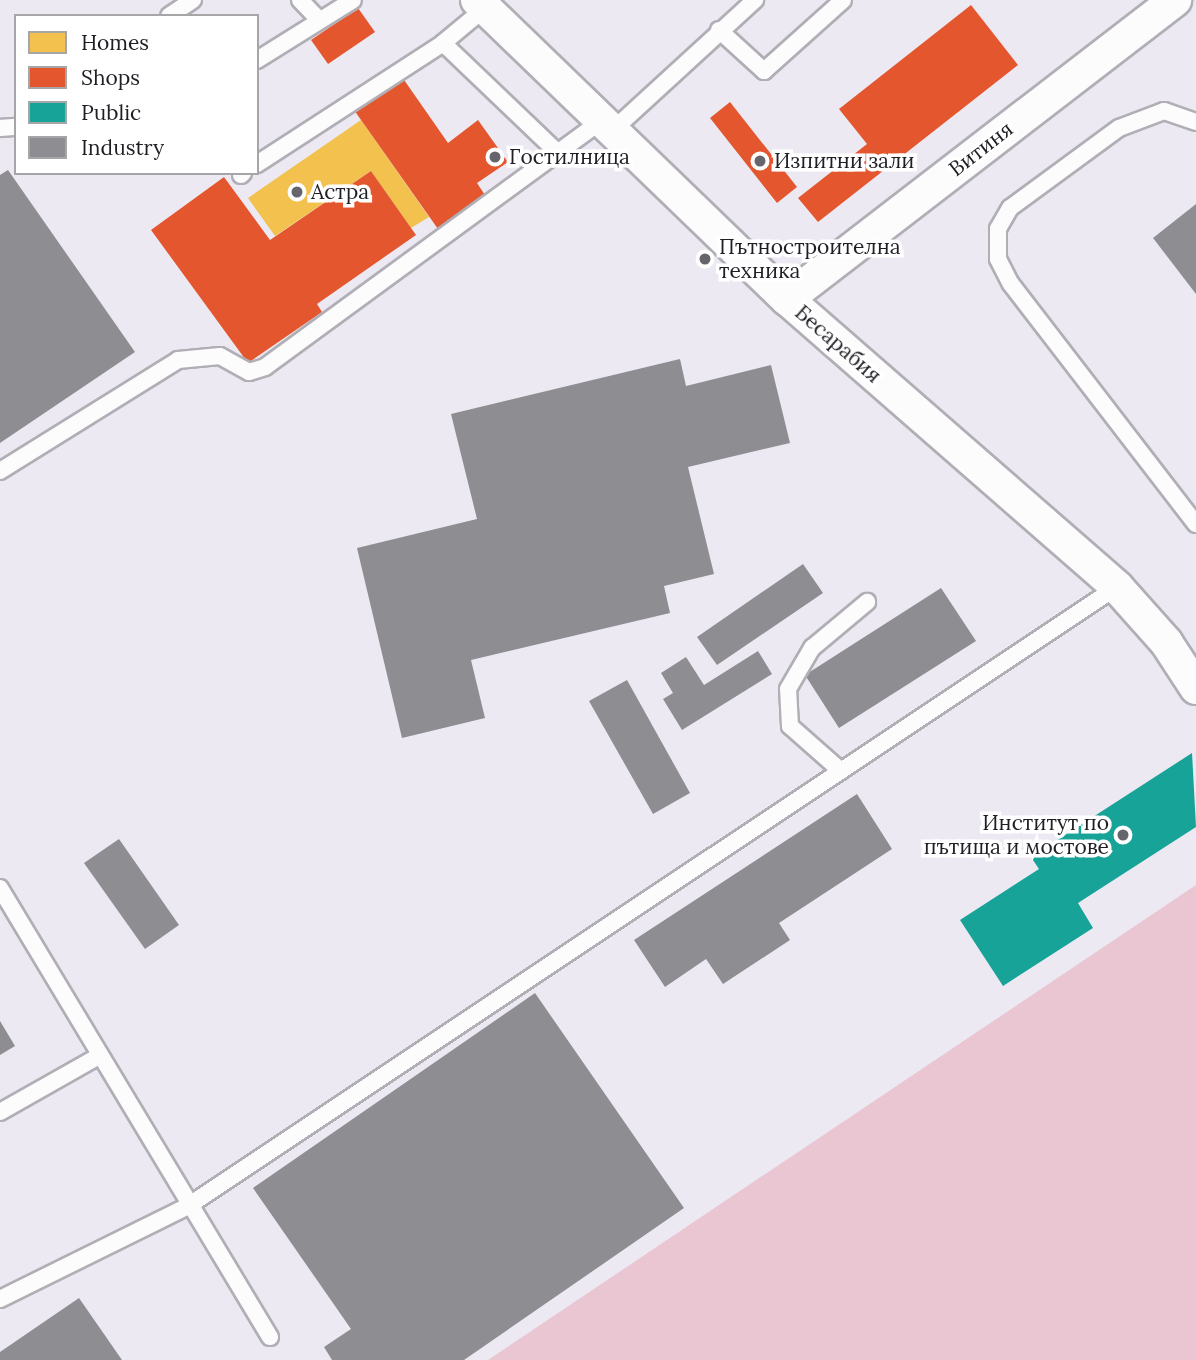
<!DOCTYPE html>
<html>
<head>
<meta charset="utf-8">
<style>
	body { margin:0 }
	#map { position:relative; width:1196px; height:1360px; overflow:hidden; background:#ece9f3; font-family:Lora,serif }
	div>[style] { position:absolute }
	.green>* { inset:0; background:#eac6d3 }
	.homes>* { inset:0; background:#f2c14e }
	.shops>* { inset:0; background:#e4572e }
	.public>* { inset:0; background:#17a398 }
	.industry>* { inset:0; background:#8d8d92 }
	.roads { filter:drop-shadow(2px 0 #b1aeb6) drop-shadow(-2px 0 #b1aeb6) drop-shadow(0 2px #b1aeb6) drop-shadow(0 -2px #b1aeb6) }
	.lane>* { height:16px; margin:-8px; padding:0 8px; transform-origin:8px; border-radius:8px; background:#fcfcfd }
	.street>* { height:32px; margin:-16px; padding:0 16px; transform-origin:16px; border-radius:16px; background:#fcfcfd }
	.dots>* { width:19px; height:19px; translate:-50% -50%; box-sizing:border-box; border:4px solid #fff; border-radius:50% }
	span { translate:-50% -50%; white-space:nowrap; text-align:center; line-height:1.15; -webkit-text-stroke:7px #fff; paint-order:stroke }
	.street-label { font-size:21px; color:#201e24 }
	.poi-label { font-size:21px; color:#201e24 }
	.left { translate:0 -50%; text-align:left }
	.right { translate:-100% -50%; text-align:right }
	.legend { position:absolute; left:14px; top:14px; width:245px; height:161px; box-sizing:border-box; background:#fff; border:2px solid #a6a5a7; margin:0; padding:9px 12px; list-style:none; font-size:21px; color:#201e24 }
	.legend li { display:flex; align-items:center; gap:14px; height:35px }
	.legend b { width:35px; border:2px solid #a6a5a7 }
</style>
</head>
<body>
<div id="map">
	<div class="green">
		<div style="clip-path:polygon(1196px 885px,1196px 1360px,488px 1360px)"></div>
	</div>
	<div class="homes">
		<div style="clip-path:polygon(361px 120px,429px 217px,411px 228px,371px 171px,275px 236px,248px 198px)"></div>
	</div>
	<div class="shops">
		<div style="clip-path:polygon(971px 5px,1018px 65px,818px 222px,798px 198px,867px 144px,839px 109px)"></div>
		<div style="clip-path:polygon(358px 8px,375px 32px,328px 64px,311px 40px)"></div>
		<div style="clip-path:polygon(402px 77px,448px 143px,478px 120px,508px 162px,477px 183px,485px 195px,438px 229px,354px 110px)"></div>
		<div style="clip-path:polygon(730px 102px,797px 187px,777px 203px,710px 118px)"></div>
		<div style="clip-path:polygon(371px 171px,416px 235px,317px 304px,322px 312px,248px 363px,151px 230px,224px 177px,270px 240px)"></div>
	</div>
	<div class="public">
		<div style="clip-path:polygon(1192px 753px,1196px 827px,1078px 903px,1093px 928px,1003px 986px,960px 920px,1039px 869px,1031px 857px)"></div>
	</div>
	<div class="industry">
		<div style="clip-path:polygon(8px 170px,135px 352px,0 443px,0 175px)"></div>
		<div style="clip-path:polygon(1196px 204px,1196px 294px,1153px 238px)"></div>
		<div style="clip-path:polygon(680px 359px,686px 386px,771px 365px,790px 443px,688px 467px,714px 574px,664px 586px,670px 613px,471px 660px,485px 718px,402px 738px,357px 548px,477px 519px,451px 414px)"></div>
		<div style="clip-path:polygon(803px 564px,823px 593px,717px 665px,697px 637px)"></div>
		<div style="clip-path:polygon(941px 588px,976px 641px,839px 728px,805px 675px)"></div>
		<div style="clip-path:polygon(758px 651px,772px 674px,682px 730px,663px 699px,673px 693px,661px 673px,686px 657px,704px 685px)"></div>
		<div style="clip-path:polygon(627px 680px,690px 793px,653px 814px,589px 701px)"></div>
		<div style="clip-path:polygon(857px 794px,892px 849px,779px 923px,790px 940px,723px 984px,706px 959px,665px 987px,634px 940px)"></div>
		<div style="clip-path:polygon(119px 839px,179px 925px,145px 949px,84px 863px)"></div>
		<div style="clip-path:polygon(535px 993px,684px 1208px,464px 1360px,332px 1360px,324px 1347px,351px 1329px,253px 1188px)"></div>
		<div style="clip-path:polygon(0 1021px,15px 1046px,0 1055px)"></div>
		<div style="clip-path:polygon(79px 1298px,122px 1360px,0 1360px,0 1352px)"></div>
	</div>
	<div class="roads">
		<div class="lane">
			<div style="left:300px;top:0;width:28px;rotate:46deg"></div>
			<div style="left:169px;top:16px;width:29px;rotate:-34deg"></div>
			<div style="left:719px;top:30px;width:61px;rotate:42.3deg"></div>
			<div style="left:764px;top:71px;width:106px;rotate:-41.9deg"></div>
			<div style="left:443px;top:43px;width:55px;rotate:-39.8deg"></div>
			<div style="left:257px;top:60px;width:113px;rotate:-32deg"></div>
			<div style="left:1196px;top:122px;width:34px;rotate:-161deg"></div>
			<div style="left:1164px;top:111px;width:48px;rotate:159.3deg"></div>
			<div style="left:1119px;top:128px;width:135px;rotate:143.7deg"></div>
			<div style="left:1010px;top:208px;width:24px;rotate:120deg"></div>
			<div style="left:998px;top:229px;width:30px;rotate:90deg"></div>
			<div style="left:998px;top:259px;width:28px;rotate:63deg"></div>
			<div style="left:1011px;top:284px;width:303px;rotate:52.4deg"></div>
			<div style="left:0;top:128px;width:16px;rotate:-4deg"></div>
			<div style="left:613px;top:130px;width:193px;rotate:-42.5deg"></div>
			<div style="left:257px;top:164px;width:222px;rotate:-33deg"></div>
			<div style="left:443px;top:43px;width:161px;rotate:43.7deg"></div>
			<div style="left:241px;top:175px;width:3px;rotate:-45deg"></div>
			<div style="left:0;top:471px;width:210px;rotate:-31.9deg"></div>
			<div style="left:178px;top:360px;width:42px;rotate:-5.4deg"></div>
			<div style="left:220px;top:356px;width:33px;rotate:29deg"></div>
			<div style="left:249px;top:372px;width:17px;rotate:-17deg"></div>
			<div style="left:265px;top:367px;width:419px;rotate:-36.2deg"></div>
			<div style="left:841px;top:771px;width:68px;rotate:-138.6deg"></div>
			<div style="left:790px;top:726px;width:37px;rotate:-93deg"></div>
			<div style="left:788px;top:689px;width:48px;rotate:-59.7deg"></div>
			<div style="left:812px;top:648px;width:72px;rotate:-39.9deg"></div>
			<div style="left:0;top:888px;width:524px;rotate:58.98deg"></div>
			<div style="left:0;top:1112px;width:114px;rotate:-29.5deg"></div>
			<div style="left:0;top:1299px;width:210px;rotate:-26.3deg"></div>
			<div style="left:188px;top:1206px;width:1116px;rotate:-33.68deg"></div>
		</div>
		<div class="street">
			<div style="left:477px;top:0;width:431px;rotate:44deg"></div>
			<div style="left:787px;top:299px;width:438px;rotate:41.1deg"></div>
			<div style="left:1117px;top:587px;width:74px;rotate:48.3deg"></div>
			<div style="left:1166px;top:642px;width:55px;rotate:56.9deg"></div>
			<div style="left:787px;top:299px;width:490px;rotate:-37.6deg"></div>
		</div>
	</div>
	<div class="dots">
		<div style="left:495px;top:157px;background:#67656c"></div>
		<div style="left:760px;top:161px;background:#67656c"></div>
		<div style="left:297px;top:192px;background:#67656c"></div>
		<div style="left:705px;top:259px;background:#67656c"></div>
		<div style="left:1123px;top:835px;background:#67656c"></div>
	</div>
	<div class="street-label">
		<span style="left:981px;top:149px;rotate:-38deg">Витиня</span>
		<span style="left:838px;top:344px;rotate:41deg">Бесарабия</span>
	</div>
	<div class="poi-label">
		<span class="left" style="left:509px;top:157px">Гостилница</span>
		<span class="left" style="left:774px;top:161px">Изпитни зали</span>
		<span class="left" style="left:311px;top:192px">Астра</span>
		<span class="left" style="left:719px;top:259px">Пътностроителна<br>техника</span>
		<span class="right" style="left:1109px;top:835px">Институт по<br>пътища и мостове</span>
	</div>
	<ul class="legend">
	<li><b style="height:19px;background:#f2c14e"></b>Homes</li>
	<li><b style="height:19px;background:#e4572e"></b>Shops</li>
	<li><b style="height:19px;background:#17a398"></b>Public</li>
	<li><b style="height:19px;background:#8d8d92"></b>Industry</li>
	</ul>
</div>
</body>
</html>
